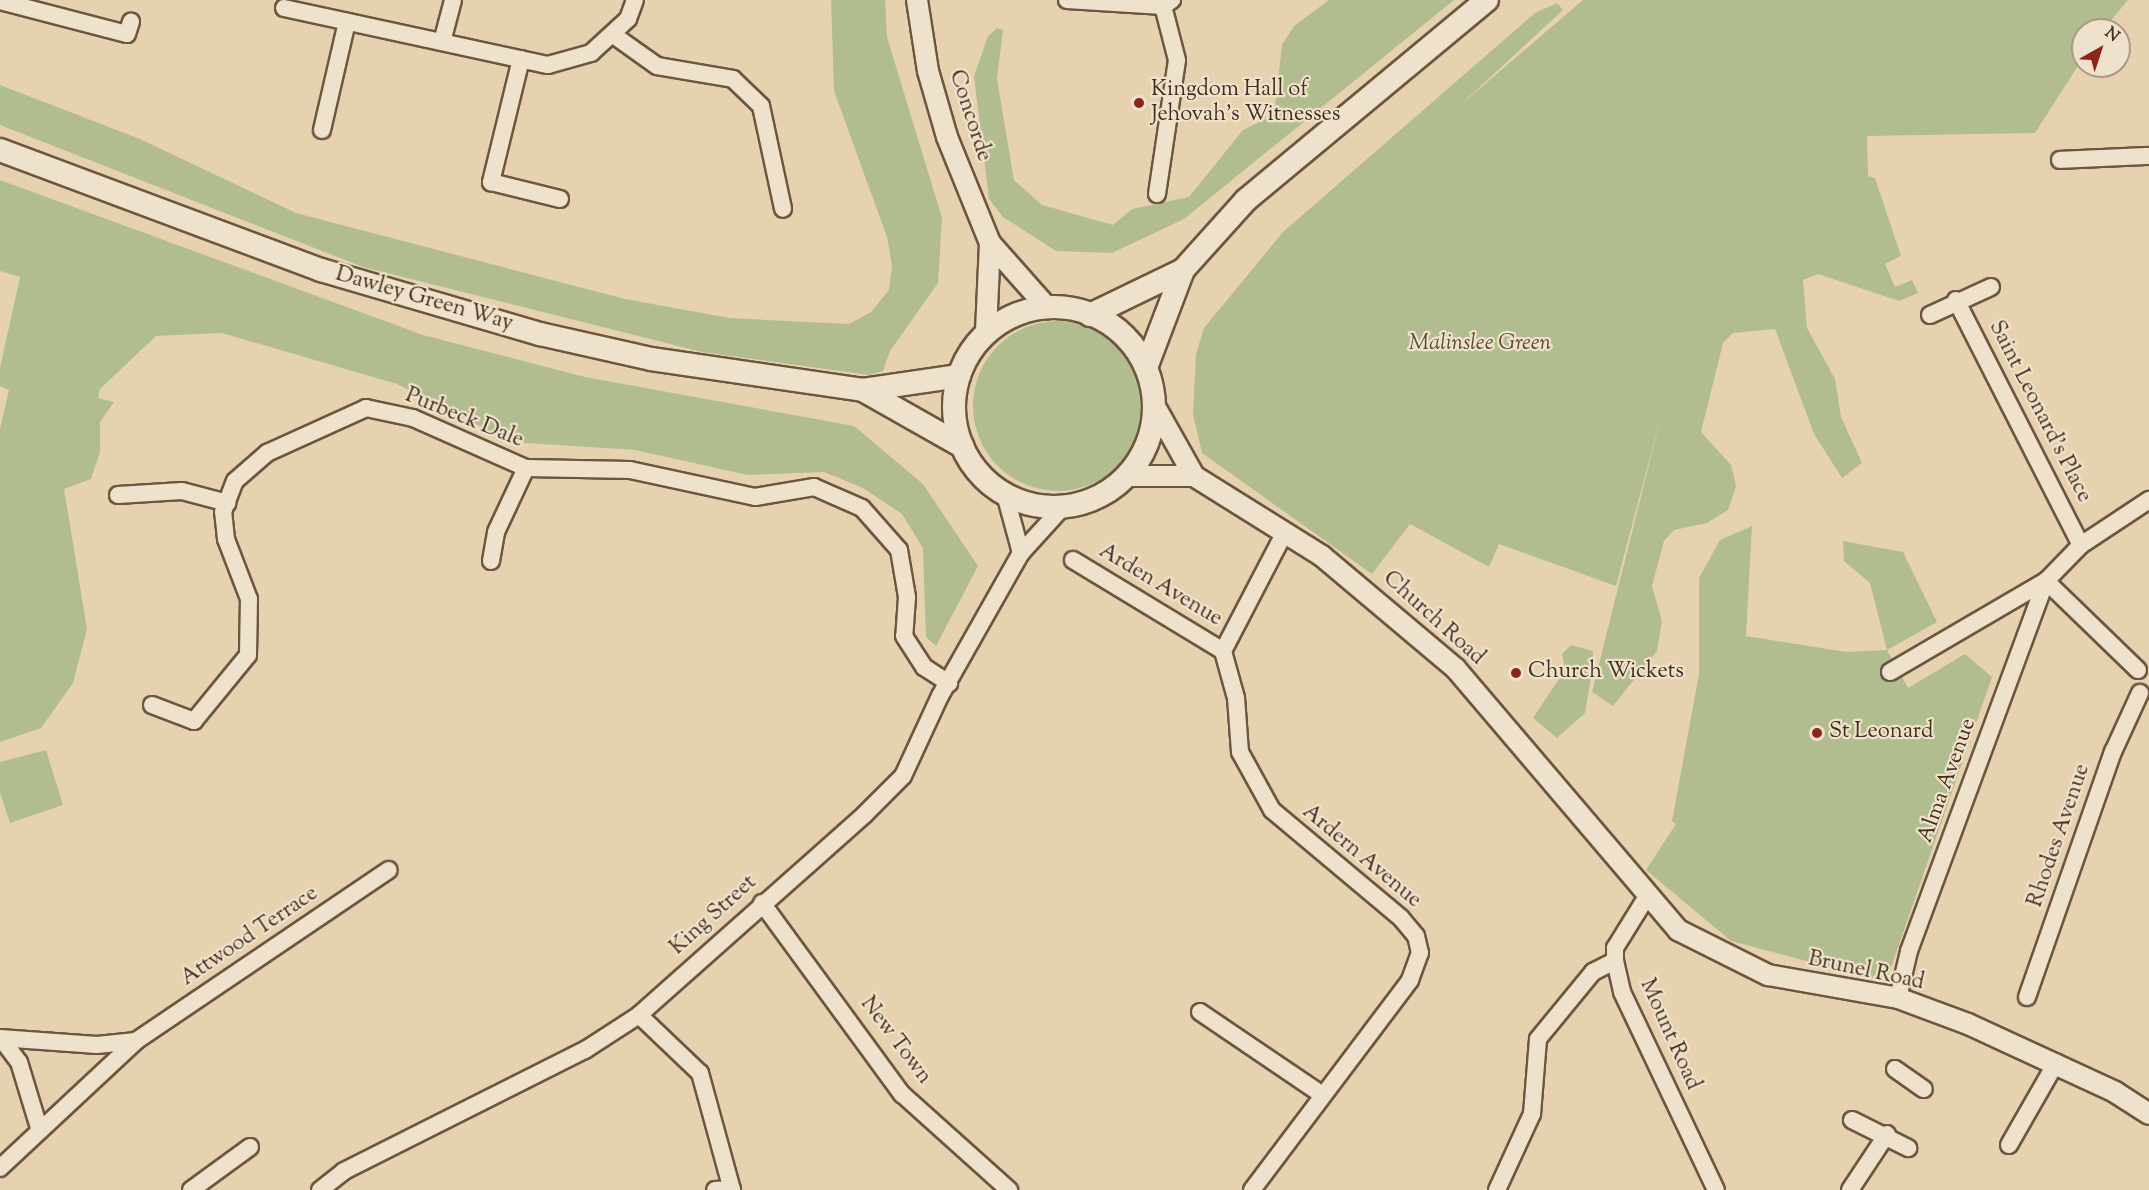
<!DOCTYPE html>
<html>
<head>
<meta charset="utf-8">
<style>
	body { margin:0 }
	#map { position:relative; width:2149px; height:1190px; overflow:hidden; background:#e7d2b0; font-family:"Sorts Mill Goudy",serif }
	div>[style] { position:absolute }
	.green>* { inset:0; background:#b1bd8f }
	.round { border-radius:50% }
	.roads { filter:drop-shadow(2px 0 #6c5641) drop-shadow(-2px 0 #6c5641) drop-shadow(0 2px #6c5641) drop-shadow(0 -2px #6c5641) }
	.minor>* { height:16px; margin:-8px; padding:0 8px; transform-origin:8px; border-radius:8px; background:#efe2cc }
	.tertiary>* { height:20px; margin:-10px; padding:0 10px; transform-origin:10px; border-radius:10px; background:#efe2cc }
	.secondary>* { height:22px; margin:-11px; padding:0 11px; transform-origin:11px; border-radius:11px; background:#efe2cc }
	.secondary>.ring { margin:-11px; padding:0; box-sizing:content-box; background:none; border:22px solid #efe2cc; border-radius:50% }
	.dots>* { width:16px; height:16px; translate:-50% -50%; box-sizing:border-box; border:3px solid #efe2cc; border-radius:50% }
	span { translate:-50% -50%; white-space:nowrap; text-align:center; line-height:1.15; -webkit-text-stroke:4.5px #efe2cc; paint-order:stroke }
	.poi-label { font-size:22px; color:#432d1c }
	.left { translate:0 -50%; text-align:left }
	.street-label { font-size:22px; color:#432d1c }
	.park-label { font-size:22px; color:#594a33; font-style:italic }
	.north { position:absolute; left:2071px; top:18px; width:60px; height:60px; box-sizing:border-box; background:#efe2cc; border:2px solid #aa9a86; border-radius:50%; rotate:39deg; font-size:16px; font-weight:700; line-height:24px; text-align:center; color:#432d1c }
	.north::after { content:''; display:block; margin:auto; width:21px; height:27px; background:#8f2418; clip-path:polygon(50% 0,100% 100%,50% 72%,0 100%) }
</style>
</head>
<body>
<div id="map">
	<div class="green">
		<div style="clip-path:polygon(831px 0,885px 0,887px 37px,942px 218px,938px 283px,890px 351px,883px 371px,869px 375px,702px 352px,363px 267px,0 125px,0 85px,140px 139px,296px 213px,625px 299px,729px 318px,849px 324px,871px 312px,889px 290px,892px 266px,887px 237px,834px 91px)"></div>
		<div style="clip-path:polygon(1329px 0,1454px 0,1184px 219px,1112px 253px,1056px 251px,1003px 217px,989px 199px,974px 76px,988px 36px,997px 28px,1003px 30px,997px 79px,1014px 180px,1042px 205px,1113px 225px,1132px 209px,1189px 197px,1243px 130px,1274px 115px,1282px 45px,1294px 26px)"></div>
		<div style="clip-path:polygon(1583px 0,2128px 0,2103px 30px,2083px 30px,2083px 58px,2035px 133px,1867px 136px,1868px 176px,1875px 178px,1901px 256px,1885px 264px,1895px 287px,1912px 280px,1918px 293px,1899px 301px,1818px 274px,1803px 280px,1807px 328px,1835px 379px,1841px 417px,1862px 463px,1842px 478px,1814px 434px,1775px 329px,1733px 333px,1723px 343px,1701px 432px,1731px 465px,1736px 486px,1728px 510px,1707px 523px,1674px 530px,1664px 541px,1652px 586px,1662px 621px,1657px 651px,1613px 706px,1592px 692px,1662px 412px,1616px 586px,1499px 544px,1489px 567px,1410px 524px,1372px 574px,1202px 453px,1193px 414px,1196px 354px,1204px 328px,1283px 232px,1535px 13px,1557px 3px,1563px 10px,1457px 108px)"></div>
		<div style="clip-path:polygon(0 180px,423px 335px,585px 377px,854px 426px,923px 484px,978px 566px,936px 646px,926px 637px,923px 548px,902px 514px,863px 488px,824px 472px,748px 475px,635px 450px,511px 442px,397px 384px,222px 333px,156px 336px,100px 389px,98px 398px,114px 402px,100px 422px,100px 452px,91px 479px,64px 489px,87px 629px,73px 683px,41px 728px,0 742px,0 429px,9px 390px,0 386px,0 368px,20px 277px,0 271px)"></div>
		<div class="round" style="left:973px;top:321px;width:170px;height:170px"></div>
		<div style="clip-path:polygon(1752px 526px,1746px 636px,1846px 652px,1887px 650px,1870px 583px,1844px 561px,1843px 541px,1903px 552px,1937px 622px,1887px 650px,1908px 688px,1965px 654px,1992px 677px,1886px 982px,1731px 941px,1646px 870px,1676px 824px,1672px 821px,1699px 674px,1699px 578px,1720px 540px)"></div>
		<div style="clip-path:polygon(1571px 645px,1593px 651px,1592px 672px,1585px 713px,1557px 738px,1533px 718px,1565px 670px,1562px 654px)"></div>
		<div style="clip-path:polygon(46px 750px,63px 805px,10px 823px,0 793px,0 762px)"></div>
	</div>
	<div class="roads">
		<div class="minor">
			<div style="left:1067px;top:0;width:96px;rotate:3.6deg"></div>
			<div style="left:1163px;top:6px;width:11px;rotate:-34deg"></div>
			<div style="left:0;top:1px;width:131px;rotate:14.6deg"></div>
			<div style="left:127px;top:34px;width:13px;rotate:-72deg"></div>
			<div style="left:284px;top:8px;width:270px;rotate:12.2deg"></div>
			<div style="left:548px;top:65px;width:45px;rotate:-15.6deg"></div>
			<div style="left:591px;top:53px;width:50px;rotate:-42.6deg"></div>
			<div style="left:628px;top:19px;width:20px;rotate:-70deg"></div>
			<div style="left:612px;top:34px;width:55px;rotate:35.4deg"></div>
			<div style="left:657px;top:66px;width:77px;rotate:9.7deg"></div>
			<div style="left:733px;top:79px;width:39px;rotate:44deg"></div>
			<div style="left:761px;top:106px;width:105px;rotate:77.9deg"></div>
			<div style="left:442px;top:42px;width:43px;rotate:-75.3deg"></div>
			<div style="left:521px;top:59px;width:127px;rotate:103.7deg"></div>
			<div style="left:491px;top:182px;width:71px;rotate:13.8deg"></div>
			<div style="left:322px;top:130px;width:111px;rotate:-77deg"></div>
			<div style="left:2060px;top:160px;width:89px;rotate:-2.6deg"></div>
			<div style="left:1157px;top:194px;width:135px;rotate:-81.5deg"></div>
			<div style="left:1177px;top:60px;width:56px;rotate:-104.5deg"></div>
			<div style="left:1956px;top:300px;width:275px;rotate:63deg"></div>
			<div style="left:1930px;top:315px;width:67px;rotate:-24.7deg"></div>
			<div style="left:1005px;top:494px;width:61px;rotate:74.8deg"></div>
			<div style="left:118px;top:495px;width:64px;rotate:-3.6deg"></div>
			<div style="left:182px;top:491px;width:47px;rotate:14.9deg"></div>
			<div style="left:1073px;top:560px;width:175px;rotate:31.2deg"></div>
			<div style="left:491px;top:561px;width:29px;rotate:-80deg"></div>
			<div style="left:496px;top:532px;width:71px;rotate:-64.9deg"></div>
			<div style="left:1890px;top:672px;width:181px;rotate:-30.3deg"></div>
			<div style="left:2046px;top:581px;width:128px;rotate:44.1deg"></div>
			<div style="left:152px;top:705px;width:45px;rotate:20.9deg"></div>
			<div style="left:194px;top:721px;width:85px;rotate:-50.7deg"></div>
			<div style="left:248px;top:655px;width:56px;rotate:-89deg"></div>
			<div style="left:249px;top:599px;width:64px;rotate:-111deg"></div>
			<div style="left:226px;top:539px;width:27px;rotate:-96deg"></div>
			<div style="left:223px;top:512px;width:33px;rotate:-69deg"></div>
			<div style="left:235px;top:481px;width:43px;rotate:-41.2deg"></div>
			<div style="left:267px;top:453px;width:109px;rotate:-24.4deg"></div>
			<div style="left:366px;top:408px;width:48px;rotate:12deg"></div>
			<div style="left:413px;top:418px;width:124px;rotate:23.9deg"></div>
			<div style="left:526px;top:468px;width:104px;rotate:1.1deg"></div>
			<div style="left:630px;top:470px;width:128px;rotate:12.2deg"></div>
			<div style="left:755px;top:497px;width:60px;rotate:-9.6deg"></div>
			<div style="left:814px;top:487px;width:52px;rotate:23.6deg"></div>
			<div style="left:862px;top:508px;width:56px;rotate:48.6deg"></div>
			<div style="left:899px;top:550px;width:48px;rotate:80.3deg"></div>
			<div style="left:907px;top:597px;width:39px;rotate:94deg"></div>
			<div style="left:904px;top:636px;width:37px;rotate:57deg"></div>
			<div style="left:924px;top:667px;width:30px;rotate:33deg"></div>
			<div style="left:1646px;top:898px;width:59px;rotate:121.8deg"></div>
			<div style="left:1615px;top:948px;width:13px;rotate:90deg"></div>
			<div style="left:1615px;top:961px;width:32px;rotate:77deg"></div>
			<div style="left:1622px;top:992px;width:219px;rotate:64.6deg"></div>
			<div style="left:762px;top:903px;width:237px;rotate:53.8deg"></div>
			<div style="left:902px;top:1094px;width:144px;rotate:41.9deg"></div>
			<div style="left:2027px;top:997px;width:260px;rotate:-70.7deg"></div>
			<div style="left:2113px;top:752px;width:65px;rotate:-65.4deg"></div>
			<div style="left:1898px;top:998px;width:48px;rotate:-76.8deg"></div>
			<div style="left:1909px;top:951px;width:395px;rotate:-69.7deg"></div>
			<div style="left:2046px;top:581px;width:50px;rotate:-45.8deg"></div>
			<div style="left:2081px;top:545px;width:82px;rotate:-33.5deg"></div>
			<div style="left:1200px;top:1012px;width:146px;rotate:34.1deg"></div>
			<div style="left:639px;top:1015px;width:84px;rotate:43.6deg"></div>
			<div style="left:700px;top:1073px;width:121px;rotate:74.7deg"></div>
			<div style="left:0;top:1038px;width:97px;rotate:4.1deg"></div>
			<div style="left:97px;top:1045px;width:39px;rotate:-6deg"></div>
			<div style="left:136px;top:1041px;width:305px;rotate:-34.1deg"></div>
			<div style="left:3px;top:1041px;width:26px;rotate:53deg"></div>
			<div style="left:19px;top:1062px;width:69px;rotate:73.1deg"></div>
			<div style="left:1895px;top:1069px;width:35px;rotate:35deg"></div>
			<div style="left:1852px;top:1120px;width:63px;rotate:26.6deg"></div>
			<div style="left:2009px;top:1145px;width:95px;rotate:-60.2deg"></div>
			<div style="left:0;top:1168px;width:186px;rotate:-43deg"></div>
			<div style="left:191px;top:1190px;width:73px;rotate:-36.1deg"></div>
			<div style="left:320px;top:1190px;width:31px;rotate:-38deg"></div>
			<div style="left:344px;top:1171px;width:270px;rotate:-26.7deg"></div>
			<div style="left:585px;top:1050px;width:64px;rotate:-32.9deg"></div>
			<div style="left:639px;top:1015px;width:301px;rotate:-41.6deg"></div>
			<div style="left:864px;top:815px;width:55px;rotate:-45deg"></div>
			<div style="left:903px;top:776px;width:88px;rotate:-65.2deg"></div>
			<div style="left:940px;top:696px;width:164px;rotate:-60.5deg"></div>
			<div style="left:1021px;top:553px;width:61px;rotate:-47.7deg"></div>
			<div style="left:715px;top:1190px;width:17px;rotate:-3deg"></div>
			<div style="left:1252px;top:1190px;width:263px;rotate:-53deg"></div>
			<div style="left:1410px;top:980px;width:29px;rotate:-70deg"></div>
			<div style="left:1420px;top:953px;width:17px;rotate:-103deg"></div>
			<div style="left:1416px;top:936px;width:23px;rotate:-130deg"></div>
			<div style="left:1401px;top:918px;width:168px;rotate:-140.1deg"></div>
			<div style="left:1272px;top:810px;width:66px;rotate:-118.9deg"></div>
			<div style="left:1240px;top:752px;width:54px;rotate:-94.2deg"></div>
			<div style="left:1236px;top:698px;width:49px;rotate:-105.5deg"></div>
			<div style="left:1223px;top:651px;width:134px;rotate:-62.5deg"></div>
			<div style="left:1497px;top:1190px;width:84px;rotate:-65.3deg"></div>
			<div style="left:1532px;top:1114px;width:75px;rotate:-85.4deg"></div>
			<div style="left:1538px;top:1039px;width:87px;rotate:-50.6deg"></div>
			<div style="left:1593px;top:972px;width:25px;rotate:-27deg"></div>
			<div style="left:1850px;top:1190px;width:67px;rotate:-56.5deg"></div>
		</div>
		<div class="tertiary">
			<div style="left:917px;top:0;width:72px;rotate:81.2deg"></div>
			<div style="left:928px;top:71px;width:69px;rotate:73.9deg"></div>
			<div style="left:947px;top:137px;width:114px;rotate:67.9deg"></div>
			<div style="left:990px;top:243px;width:84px;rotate:48.4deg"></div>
			<div style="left:986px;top:331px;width:88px;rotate:-87.4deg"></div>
			<div style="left:1157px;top:410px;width:76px;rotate:60.7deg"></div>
			<div style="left:1194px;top:476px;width:151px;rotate:32deg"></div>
			<div style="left:1322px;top:556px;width:175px;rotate:40.1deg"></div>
			<div style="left:1456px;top:669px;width:343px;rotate:49.6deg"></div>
			<div style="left:1678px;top:930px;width:101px;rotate:26.6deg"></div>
			<div style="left:1768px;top:975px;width:132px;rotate:10deg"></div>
			<div style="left:1898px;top:998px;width:75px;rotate:20.4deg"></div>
			<div style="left:1968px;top:1024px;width:162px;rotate:24.8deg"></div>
			<div style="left:2115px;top:1092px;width:40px;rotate:32.9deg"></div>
			<div style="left:1126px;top:476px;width:68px"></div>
		</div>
		<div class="secondary">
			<div style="left:0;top:150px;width:343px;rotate:20.5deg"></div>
			<div style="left:321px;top:270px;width:228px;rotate:16.3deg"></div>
			<div style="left:540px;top:334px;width:114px;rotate:12.7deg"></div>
			<div style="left:651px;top:359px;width:214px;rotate:8.3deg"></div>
			<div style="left:863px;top:390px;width:97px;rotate:-8.3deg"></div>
			<div class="ring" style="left:954px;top:307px;width:178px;height:178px"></div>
			<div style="left:1090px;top:315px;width:103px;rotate:-25.8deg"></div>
			<div style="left:1183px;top:270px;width:94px;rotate:-48deg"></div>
			<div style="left:1246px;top:200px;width:313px;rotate:-39.7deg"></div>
			<div style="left:1147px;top:365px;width:102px;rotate:-69.2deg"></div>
			<div style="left:863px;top:390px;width:114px;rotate:29.5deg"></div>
		</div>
	</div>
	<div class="dots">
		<div style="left:1139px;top:103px;background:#8f2418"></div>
		<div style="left:1516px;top:673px;background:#8f2418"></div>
		<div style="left:1817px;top:733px;background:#8f2418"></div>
	</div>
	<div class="poi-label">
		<span class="left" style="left:1151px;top:103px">Kingdom Hall of<br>Jehovah's Witnesses</span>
		<span class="left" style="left:1528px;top:673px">Church Wickets</span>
		<span class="left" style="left:1829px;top:733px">St Leonard</span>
	</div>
	<div class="street-label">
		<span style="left:969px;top:116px;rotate:72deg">Concorde</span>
		<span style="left:424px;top:300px;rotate:16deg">Dawley Green Way</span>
		<span style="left:2039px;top:412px;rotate:63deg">Saint Leonard's Place</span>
		<span style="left:464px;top:419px;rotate:22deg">Purbeck Dale</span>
		<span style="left:1160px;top:586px;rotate:31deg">Arden Avenue</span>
		<span style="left:1433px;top:619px;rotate:42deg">Church Road</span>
		<span style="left:1948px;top:781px;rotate:-70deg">Alma Avenue</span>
		<span style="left:2060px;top:836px;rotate:-71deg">Rhodes Avenue</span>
		<span style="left:1361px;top:857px;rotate:40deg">Ardern Avenue</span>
		<span style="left:714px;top:916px;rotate:-42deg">King Street</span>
		<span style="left:250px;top:937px;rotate:-34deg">Attwood Terrace</span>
		<span style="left:1866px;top:972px;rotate:12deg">Brunel Road</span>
		<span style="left:1669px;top:1035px;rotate:66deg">Mount Road</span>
		<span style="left:895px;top:1041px;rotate:53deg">New Town</span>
	</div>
	<div class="park-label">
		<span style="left:1480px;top:345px">Malinslee Green</span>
	</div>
	<div class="north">N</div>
</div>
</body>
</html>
